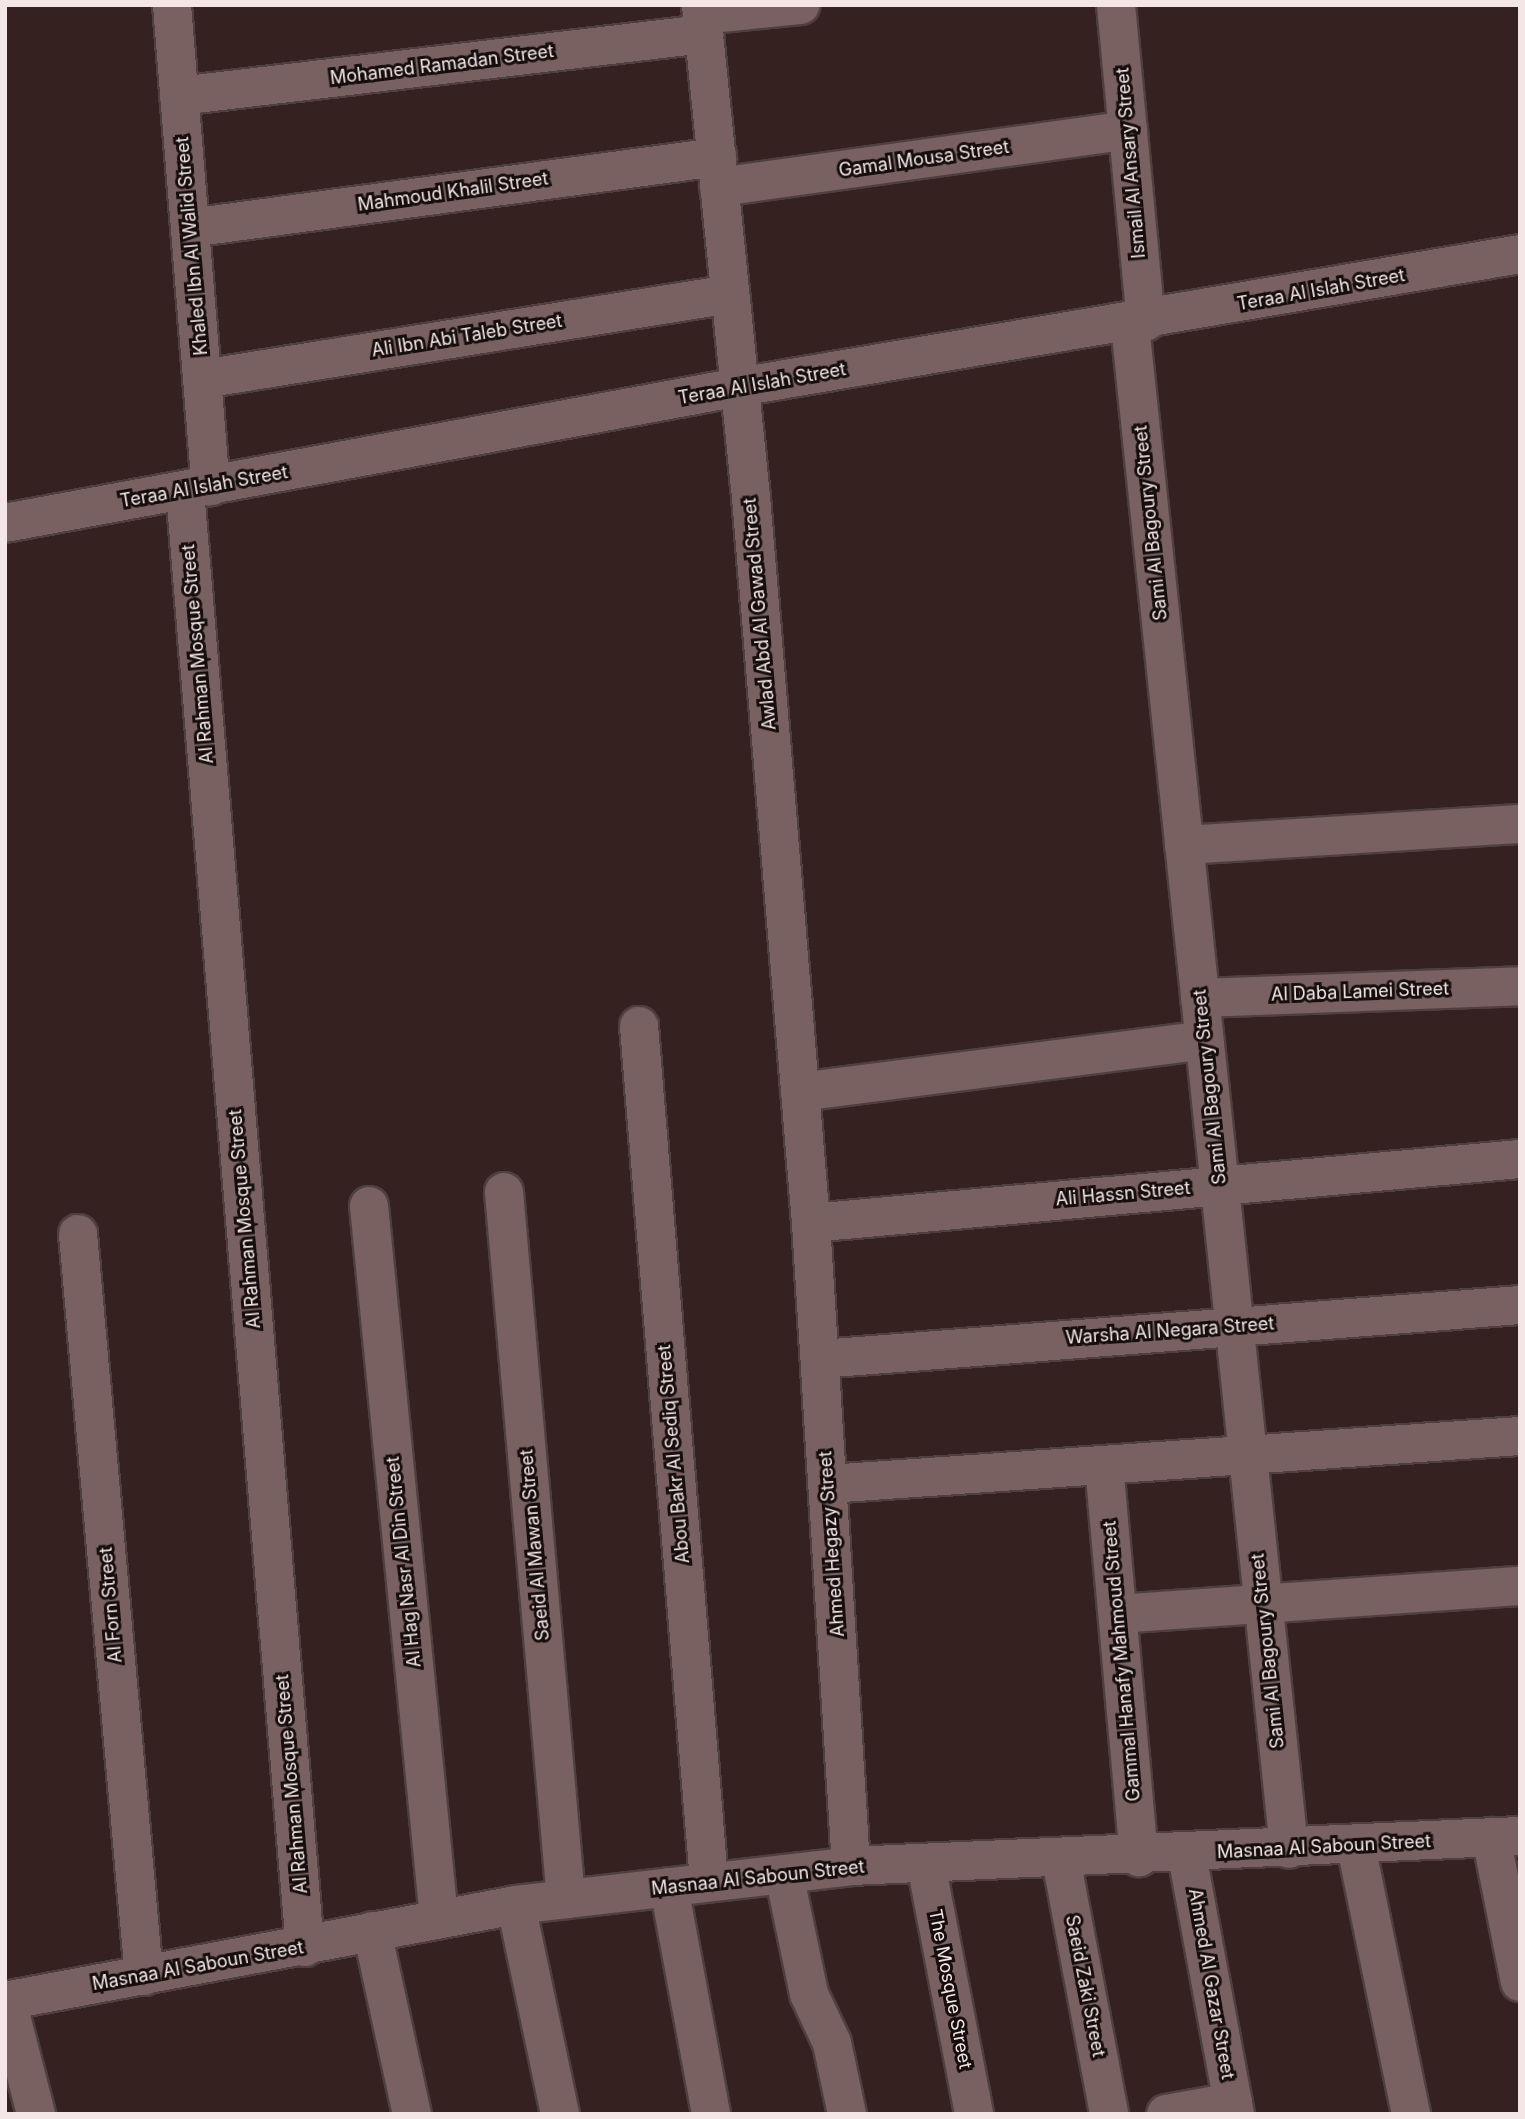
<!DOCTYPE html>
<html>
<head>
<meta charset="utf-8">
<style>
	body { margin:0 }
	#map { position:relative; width:1525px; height:2119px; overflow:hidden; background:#342120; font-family:Inter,sans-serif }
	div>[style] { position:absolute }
	.roads { filter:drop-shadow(2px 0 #4f3f3f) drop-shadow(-2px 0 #4f3f3f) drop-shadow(0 2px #4f3f3f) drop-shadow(0 -2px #4f3f3f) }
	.minor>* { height:38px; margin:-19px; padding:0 19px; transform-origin:19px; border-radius:19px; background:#786160 }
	span { translate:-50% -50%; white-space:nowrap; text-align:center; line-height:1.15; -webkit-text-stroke:6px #160d0d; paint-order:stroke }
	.street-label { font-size:18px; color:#f4e6e6 }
	.frame { position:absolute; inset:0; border:7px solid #f4e6e6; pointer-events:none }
</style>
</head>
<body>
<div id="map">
	<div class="roads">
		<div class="minor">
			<div style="left:172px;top:5px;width:483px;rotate:85.4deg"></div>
			<div style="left:701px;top:5px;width:495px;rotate:84.2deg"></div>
			<div style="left:751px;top:497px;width:728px;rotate:85.28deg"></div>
			<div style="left:811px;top:1223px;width:644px;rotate:86.44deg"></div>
			<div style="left:1116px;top:5px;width:318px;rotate:84.6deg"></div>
			<div style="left:702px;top:15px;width:99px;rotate:-5.8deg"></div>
			<div style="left:179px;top:96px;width:529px;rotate:-6.74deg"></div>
			<div style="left:719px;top:187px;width:413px;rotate:-7.9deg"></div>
			<div style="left:190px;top:228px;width:532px;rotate:-7.67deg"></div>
			<div style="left:1130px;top:325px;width:1532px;rotate:84.04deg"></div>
			<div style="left:203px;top:379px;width:534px;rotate:-9.16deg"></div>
			<div style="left:185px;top:491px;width:1461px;rotate:85.29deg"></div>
			<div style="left:5px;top:523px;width:746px;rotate:-10.5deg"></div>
			<div style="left:739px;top:387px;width:792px;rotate:-9.66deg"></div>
			<div style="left:1184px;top:845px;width:337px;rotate:-3.6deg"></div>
			<div style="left:1200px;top:998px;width:320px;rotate:-2.1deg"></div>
			<div style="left:639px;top:1026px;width:859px;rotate:85.32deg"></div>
			<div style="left:800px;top:1092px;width:407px;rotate:-7.3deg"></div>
			<div style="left:504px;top:1192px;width:710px;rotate:84.99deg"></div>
			<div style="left:369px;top:1206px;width:715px;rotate:84.39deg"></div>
			<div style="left:811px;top:1223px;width:712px;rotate:-5.16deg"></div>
			<div style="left:78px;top:1234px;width:745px;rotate:84.92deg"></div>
			<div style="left:820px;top:1359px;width:702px;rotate:-4.41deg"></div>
			<div style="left:1104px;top:1465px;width:394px;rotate:84.9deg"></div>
			<div style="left:828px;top:1484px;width:694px;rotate:-3.97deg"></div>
			<div style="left:1118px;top:1614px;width:403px;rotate:-4deg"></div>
			<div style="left:1491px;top:1837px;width:148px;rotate:78.7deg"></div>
			<div style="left:1356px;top:1846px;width:274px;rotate:78.4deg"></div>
			<div style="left:1187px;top:1855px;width:263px;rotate:79.5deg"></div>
			<div style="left:1061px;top:1859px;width:259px;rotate:79.3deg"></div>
			<div style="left:926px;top:1864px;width:255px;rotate:79.1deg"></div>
			<div style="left:784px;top:1874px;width:123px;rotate:78.2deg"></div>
			<div style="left:809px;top:1994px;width:54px;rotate:64.9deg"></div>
			<div style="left:832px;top:2043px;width:73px;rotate:78.1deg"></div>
			<div style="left:669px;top:1887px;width:231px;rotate:79.5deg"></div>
			<div style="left:516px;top:1905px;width:214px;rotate:78.1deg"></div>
			<div style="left:372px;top:1931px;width:187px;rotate:77.7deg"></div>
			<div style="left:5px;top:2001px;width:520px;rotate:-10.64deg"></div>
			<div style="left:516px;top:1905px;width:337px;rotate:-6.6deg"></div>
			<div style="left:851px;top:1866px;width:670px;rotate:-2.57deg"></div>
			<div style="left:7px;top:2001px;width:117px;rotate:75.6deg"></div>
			<div style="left:1166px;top:2114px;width:68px;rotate:-10.2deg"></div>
		</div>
	</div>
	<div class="street-label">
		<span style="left:442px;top:65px;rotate:-7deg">Mohamed Ramadan Street</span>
		<span style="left:924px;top:159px;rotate:-8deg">Gamal Mousa Street</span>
		<span style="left:1131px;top:163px;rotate:-95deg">Ismail Al Ansary Street</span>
		<span style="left:453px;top:192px;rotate:-8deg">Mahmoud Khalil Street</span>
		<span style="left:192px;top:246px;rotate:-95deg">Khaled Ibn Al Walid Street</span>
		<span style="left:1321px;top:290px;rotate:-10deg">Teraa Al Islah Street</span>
		<span style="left:467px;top:336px;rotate:-9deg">Ali Ibn Abi Taleb Street</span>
		<span style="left:762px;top:384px;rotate:-10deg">Teraa Al Islah Street</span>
		<span style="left:204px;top:487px;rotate:-10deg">Teraa Al Islah Street</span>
		<span style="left:1151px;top:523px;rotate:-96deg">Sami Al Bagoury Street</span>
		<span style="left:760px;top:614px;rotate:-95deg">Awlad Abd Al Gawad Street</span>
		<span style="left:198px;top:654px;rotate:-95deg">Al Rahman Mosque Street</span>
		<span style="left:1360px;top:992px;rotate:-2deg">Al Daba Lamei Street</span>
		<span style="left:1210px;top:1087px;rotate:-96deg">Sami Al Bagoury Street</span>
		<span style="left:1123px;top:1194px;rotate:-5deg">Ali Hassn Street</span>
		<span style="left:245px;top:1219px;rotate:-95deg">Al Rahman Mosque Street</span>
		<span style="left:1170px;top:1331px;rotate:-4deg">Warsha Al Negara Street</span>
		<span style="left:674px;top:1454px;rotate:-95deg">Abou Bakr Al Sediq Street</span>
		<span style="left:832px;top:1544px;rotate:-94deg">Ahmed Hegazy Street</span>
		<span style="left:535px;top:1545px;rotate:-95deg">Saeid Al Mawan Street</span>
		<span style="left:404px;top:1562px;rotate:-96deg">Al Hag Nasr Al Din Street</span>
		<span style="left:111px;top:1605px;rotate:-95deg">Al Forn Street</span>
		<span style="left:1268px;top:1651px;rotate:-96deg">Sami Al Bagoury Street</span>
		<span style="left:1122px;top:1661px;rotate:-95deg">Gammal Hanafy Mahmoud Street</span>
		<span style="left:292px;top:1784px;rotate:-95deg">Al Rahman Mosque Street</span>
		<span style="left:1324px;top:1847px;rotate:-3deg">Masnaa Al Saboun Street</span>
		<span style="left:758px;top:1878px;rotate:-6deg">Masnaa Al Saboun Street</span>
		<span style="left:198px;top:1966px;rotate:-10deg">Masnaa Al Saboun Street</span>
		<span style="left:1211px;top:1984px;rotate:80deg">Ahmed Al Gazar Street</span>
		<span style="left:1085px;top:1986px;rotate:79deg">Saeid Zaki Street</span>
		<span style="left:950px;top:1989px;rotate:79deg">The Mosque Street</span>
	</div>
	<div class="frame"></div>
</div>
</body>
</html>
